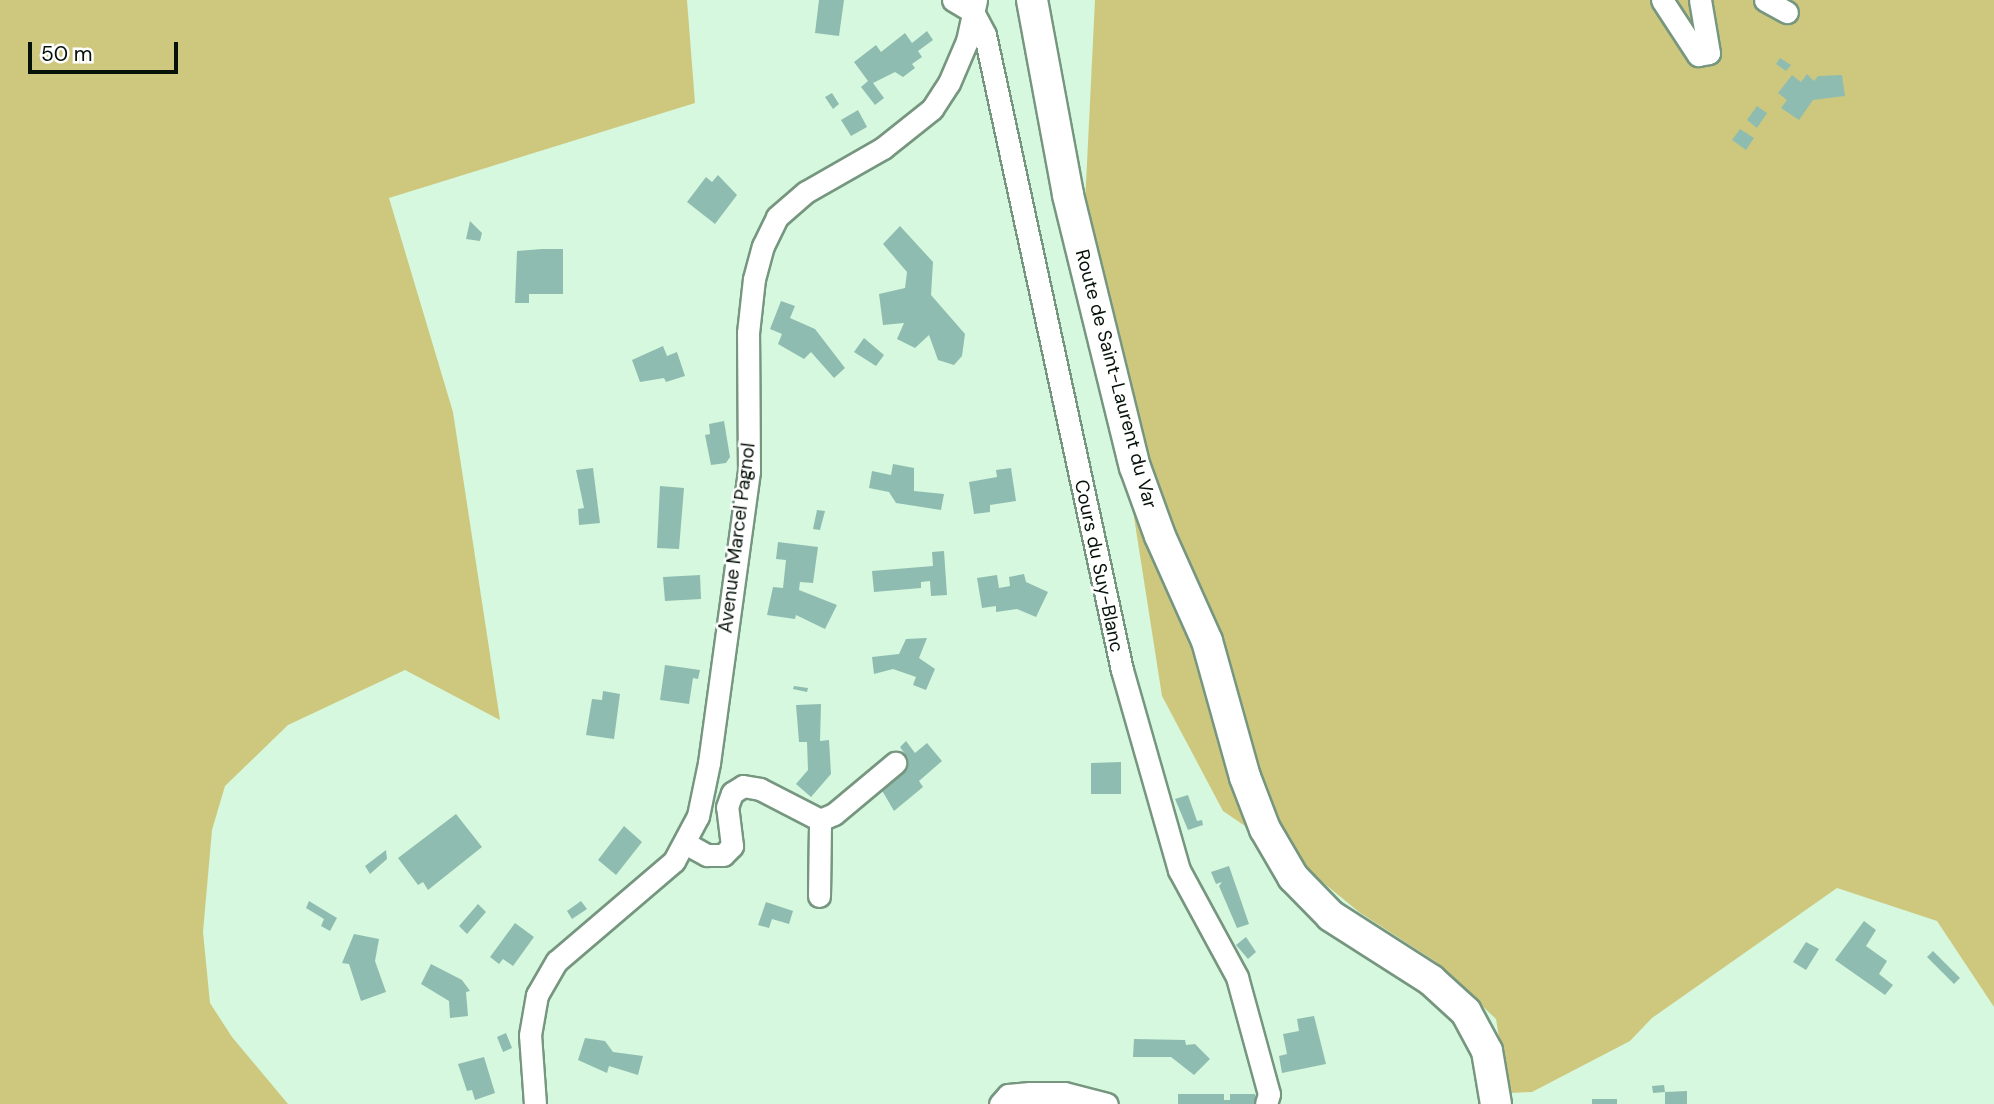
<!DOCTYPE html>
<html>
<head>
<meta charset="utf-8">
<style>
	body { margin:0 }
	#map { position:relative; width:1994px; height:1104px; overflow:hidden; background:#d6f8de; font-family:"DM Sans",sans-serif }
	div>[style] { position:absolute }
	.green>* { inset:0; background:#cec87f }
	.building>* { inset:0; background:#8fbcb0 }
	.roads { filter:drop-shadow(2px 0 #76967f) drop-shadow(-2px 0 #76967f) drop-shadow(0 2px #76967f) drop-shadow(0 -2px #76967f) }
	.street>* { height:21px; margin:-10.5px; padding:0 10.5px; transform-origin:10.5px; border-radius:10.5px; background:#fff }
	.secondary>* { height:30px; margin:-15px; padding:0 15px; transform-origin:15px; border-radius:15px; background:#fff }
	span { translate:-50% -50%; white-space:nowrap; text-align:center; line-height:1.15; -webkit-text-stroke:5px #fff; paint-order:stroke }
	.street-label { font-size:19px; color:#061209 }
	.scale { position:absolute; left:28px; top:42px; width:150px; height:32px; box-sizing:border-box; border:4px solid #061209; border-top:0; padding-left:9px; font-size:21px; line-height:24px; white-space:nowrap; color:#061209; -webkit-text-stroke:5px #fff; paint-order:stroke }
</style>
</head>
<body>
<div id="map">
	<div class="green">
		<div style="clip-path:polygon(0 0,687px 0,695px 103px,389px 198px,453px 412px,500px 720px,405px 670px,288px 725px,225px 786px,212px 830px,203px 932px,210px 1003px,232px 1037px,288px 1104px,0 1104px)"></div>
		<div style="clip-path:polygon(1095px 0,1994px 0,1994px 1007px,1937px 921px,1837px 888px,1652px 1018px,1630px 1041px,1532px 1092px,1508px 1093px,1496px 1019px,1436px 962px,1359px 912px,1298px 862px,1223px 811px,1162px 696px,1085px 204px)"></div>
	</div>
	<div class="building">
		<div style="clip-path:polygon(819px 0,844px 0,839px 36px,815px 33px)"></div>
		<div style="clip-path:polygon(927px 31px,933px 40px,918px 51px,922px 57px,912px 64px,915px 68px,903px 77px,895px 72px,873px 83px,884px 98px,875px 105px,861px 87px,868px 81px,854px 62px,876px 45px,881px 52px,905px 33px,912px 43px)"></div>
		<div style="clip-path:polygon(1780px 58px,1791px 65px,1786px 71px,1776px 64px)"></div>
		<div style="clip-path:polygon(1807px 74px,1814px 81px,1818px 76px,1842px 75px,1845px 96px,1813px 100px,1799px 120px,1781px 108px,1787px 100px,1778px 93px,1792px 75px,1801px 82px)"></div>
		<div style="clip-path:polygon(832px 93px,839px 104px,833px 109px,825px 97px)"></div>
		<div style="clip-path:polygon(1757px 106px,1767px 113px,1757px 128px,1747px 120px)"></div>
		<div style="clip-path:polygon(858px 110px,867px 127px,851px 136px,841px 120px)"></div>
		<div style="clip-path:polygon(1740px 129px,1754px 138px,1746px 150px,1732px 140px)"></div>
		<div style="clip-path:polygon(718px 175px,737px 195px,715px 224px,687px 202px,706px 177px,712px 182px)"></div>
		<div style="clip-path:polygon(470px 221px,482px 233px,480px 241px,466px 239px)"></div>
		<div style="clip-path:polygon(900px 226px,933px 262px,931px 295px,965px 334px,962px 356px,954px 365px,938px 360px,929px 335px,915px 348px,897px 339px,904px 323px,883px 325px,879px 294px,905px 288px,907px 272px,883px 244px)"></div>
		<div style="clip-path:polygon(542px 249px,563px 249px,563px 294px,529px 294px,529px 303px,515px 303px,517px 251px)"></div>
		<div style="clip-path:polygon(781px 301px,795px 306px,790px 318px,815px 329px,845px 368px,834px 378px,811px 352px,804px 359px,778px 344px,782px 334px,770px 329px)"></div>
		<div style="clip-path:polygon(864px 338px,884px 355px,876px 366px,854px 352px)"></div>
		<div style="clip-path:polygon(663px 346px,667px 356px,677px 352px,685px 376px,666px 382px,664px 378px,640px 382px,632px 360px)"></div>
		<div style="clip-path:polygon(724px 421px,730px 457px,726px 463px,711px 465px,705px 435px,710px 434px,709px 424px)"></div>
		<div style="clip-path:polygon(893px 464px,914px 468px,914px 491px,944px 494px,941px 510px,896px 503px,889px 492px,869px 488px,872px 471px,891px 475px)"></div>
		<div style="clip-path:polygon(593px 468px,600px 523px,579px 525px,578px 509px,584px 508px,576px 470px)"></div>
		<div style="clip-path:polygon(1011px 468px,1016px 501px,990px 505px,990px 512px,974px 514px,969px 482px,997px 477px,996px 470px)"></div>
		<div style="clip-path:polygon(660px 486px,684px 488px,679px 549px,657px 548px)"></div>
		<div style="clip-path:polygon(817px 510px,825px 511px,820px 530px,813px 529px)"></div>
		<div style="clip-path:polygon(778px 542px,818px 547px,813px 583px,800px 582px,799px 590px,837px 605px,825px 629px,796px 615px,795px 619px,767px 615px,773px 587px,783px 588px,786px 560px,776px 559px)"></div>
		<div style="clip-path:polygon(944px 551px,947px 595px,931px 596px,930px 581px,921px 582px,921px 588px,874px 592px,872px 571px,933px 566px,932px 552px)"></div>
		<div style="clip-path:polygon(1024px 574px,1026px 582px,1048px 592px,1036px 617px,1017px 609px,996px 612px,996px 606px,982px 608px,977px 578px,997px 575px,999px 588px,1010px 586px,1009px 577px)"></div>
		<div style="clip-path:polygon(700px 575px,701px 599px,665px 601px,663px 577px)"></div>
		<div style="clip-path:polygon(927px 638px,919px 658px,935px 669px,926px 690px,913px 685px,916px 677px,893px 669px,874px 674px,872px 657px,899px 654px,906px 639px)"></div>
		<div style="clip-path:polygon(665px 665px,700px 670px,698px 679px,693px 678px,689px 704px,660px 700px)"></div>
		<div style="clip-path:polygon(794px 686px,808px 688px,807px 692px,793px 689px)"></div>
		<div style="clip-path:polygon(603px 691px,620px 694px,614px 739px,586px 735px,592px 699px,602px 700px)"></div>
		<div style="clip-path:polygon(821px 704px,820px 741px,829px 740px,831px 774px,811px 797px,796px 784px,808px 770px,807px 742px,799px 742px,796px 705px)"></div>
		<div style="clip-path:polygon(906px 741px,915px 753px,927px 743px,942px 761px,919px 781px,923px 787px,894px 811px,880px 787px,908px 758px,900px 747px)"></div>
		<div style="clip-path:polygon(1121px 762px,1121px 794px,1091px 794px,1091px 763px)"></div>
		<div style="clip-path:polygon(1188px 795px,1197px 821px,1202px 820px,1203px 825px,1188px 830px,1175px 799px)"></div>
		<div style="clip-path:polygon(456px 814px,482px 847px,428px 890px,423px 882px,418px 885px,398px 858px)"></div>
		<div style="clip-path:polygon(624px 826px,642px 842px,616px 875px,598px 860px)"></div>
		<div style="clip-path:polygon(386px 850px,387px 859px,370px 874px,365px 866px)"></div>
		<div style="clip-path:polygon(1229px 866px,1249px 924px,1237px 928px,1219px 886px,1222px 882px,1216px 884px,1211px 872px)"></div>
		<div style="clip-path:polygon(309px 901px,337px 918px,330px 931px,321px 926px,324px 919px,306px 908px)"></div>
		<div style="clip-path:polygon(581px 901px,587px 909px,572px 919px,567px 911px)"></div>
		<div style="clip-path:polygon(766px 902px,793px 911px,789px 924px,772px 919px,769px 928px,758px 925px)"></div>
		<div style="clip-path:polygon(478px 904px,486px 912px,467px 934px,459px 926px)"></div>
		<div style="clip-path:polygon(1864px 921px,1876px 930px,1866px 946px,1887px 961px,1879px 974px,1893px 985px,1885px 995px,1835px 960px)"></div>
		<div style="clip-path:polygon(515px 923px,534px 937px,513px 966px,503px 959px,499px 964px,490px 957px)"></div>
		<div style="clip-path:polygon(354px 934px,379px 939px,375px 961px,386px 992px,361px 1001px,349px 964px,342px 963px)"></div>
		<div style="clip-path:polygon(1246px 937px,1256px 952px,1248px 959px,1236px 945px)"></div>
		<div style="clip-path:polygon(1806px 942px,1819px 949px,1806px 970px,1793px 962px)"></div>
		<div style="clip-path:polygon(1933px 951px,1960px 978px,1954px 984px,1927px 957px)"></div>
		<div style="clip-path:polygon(431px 964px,462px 980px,470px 991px,466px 992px,468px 1016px,450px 1018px,449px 1001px,421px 984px)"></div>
		<div style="clip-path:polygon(1314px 1016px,1326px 1064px,1282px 1073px,1279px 1056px,1287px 1054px,1283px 1034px,1299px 1031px,1297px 1019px)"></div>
		<div style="clip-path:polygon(506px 1033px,512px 1048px,503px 1052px,497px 1037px)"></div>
		<div style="clip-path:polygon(585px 1038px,605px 1041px,613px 1052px,643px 1056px,638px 1075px,609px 1066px,607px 1073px,578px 1060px)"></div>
		<div style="clip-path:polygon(1134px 1039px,1185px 1040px,1186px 1045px,1195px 1044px,1210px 1059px,1194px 1075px,1171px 1057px,1133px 1057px)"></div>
		<div style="clip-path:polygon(484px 1057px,495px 1093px,475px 1100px,472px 1090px,467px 1091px,458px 1064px)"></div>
		<div style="clip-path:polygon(1664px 1085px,1665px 1092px,1653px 1093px,1652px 1086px)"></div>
		<div style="clip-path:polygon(1687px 1091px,1687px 1104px,1665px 1104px,1665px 1092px)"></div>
		<div style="clip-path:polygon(1178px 1094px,1224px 1094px,1224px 1100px,1230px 1100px,1230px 1094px,1255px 1094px,1256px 1104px,1178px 1104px)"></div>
		<div style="clip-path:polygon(1592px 1099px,1617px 1099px,1617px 1104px,1592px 1104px)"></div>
	</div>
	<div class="roads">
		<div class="street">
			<div style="left:953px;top:0;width:23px;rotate:31deg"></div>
			<div style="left:973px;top:12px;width:26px;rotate:62deg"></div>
			<div style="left:985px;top:35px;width:650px;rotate:77.83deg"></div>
			<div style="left:1122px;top:670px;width:208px;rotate:74.1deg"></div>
			<div style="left:1179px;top:870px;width:122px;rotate:61.5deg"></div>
			<div style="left:1237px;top:977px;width:121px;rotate:74.7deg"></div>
			<div style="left:1269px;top:1094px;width:10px;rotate:107deg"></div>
			<div style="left:1662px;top:0;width:66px;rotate:56.8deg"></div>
			<div style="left:1698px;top:55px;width:11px;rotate:-10deg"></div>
			<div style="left:1709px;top:53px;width:54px;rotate:-99.6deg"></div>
			<div style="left:1765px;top:0;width:25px;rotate:29deg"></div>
			<div style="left:685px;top:843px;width:25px;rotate:29deg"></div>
			<div style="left:707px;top:855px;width:16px"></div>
			<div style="left:723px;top:855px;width:13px;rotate:-45deg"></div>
			<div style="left:732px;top:846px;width:39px;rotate:-97deg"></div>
			<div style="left:727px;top:807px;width:15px;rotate:-70deg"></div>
			<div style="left:732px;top:793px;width:13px;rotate:-32deg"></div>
			<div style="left:743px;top:786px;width:17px;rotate:10deg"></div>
			<div style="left:760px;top:789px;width:68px;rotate:27.3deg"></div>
			<div style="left:820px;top:820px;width:15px;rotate:-23deg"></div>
			<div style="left:834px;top:814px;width:80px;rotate:-39.9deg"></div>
			<div style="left:819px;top:896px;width:76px;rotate:-89.2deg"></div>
			<div style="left:535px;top:1104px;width:69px;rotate:-94.1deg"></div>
			<div style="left:530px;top:1035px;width:41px;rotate:-80.1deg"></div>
			<div style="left:537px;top:995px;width:39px;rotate:-60deg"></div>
			<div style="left:557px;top:961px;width:154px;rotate:-40.5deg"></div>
			<div style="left:674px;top:861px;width:51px;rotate:-61.9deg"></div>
			<div style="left:698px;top:816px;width:54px;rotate:-78.3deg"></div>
			<div style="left:709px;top:763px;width:295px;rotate:-82.2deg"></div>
			<div style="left:749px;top:471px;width:138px;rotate:-90.4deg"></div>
			<div style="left:748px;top:333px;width:54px;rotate:-83.7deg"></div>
			<div style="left:754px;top:279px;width:34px;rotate:-75deg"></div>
			<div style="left:763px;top:246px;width:32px;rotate:-64deg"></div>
			<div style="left:777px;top:217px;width:38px;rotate:-41deg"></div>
			<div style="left:806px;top:192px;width:89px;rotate:-29.7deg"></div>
			<div style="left:883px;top:148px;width:63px;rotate:-38.5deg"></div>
			<div style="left:932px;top:109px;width:31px;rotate:-57deg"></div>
			<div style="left:949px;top:83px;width:46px;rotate:-66.8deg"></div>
			<div style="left:967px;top:41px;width:42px;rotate:-77.6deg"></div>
			<div style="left:1000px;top:1104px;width:12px;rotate:-48deg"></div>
			<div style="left:1008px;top:1095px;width:22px;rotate:-5deg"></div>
			<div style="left:1030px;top:1093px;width:34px"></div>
			<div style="left:1064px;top:1093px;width:44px;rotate:14.3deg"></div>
		</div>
		<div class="secondary">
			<div style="left:1032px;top:0;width:198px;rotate:79.5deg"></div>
			<div style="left:1068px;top:195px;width:280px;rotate:76.2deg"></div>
			<div style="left:1135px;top:467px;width:73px;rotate:70.1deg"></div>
			<div style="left:1160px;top:536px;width:115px;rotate:65.9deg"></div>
			<div style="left:1207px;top:641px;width:141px;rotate:74.4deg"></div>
			<div style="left:1245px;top:777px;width:56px;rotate:69deg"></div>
			<div style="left:1265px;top:829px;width:56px;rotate:59.7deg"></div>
			<div style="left:1293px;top:877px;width:54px;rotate:45.7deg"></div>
			<div style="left:1331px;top:916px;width:119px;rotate:32.6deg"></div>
			<div style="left:1431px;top:980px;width:47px;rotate:42.4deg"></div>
			<div style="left:1466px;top:1012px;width:44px;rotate:61.7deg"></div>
			<div style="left:1487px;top:1051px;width:54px;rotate:80.4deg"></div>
		</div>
	</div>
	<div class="street-label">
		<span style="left:1116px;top:379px;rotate:75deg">Route de Saint-Laurent du Var</span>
		<span style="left:737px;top:538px;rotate:-83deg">Avenue Marcel Pagnol</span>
		<span style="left:1099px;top:566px;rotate:78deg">Cours du Suy-Blanc</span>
	</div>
	<div class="scale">50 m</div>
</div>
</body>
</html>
